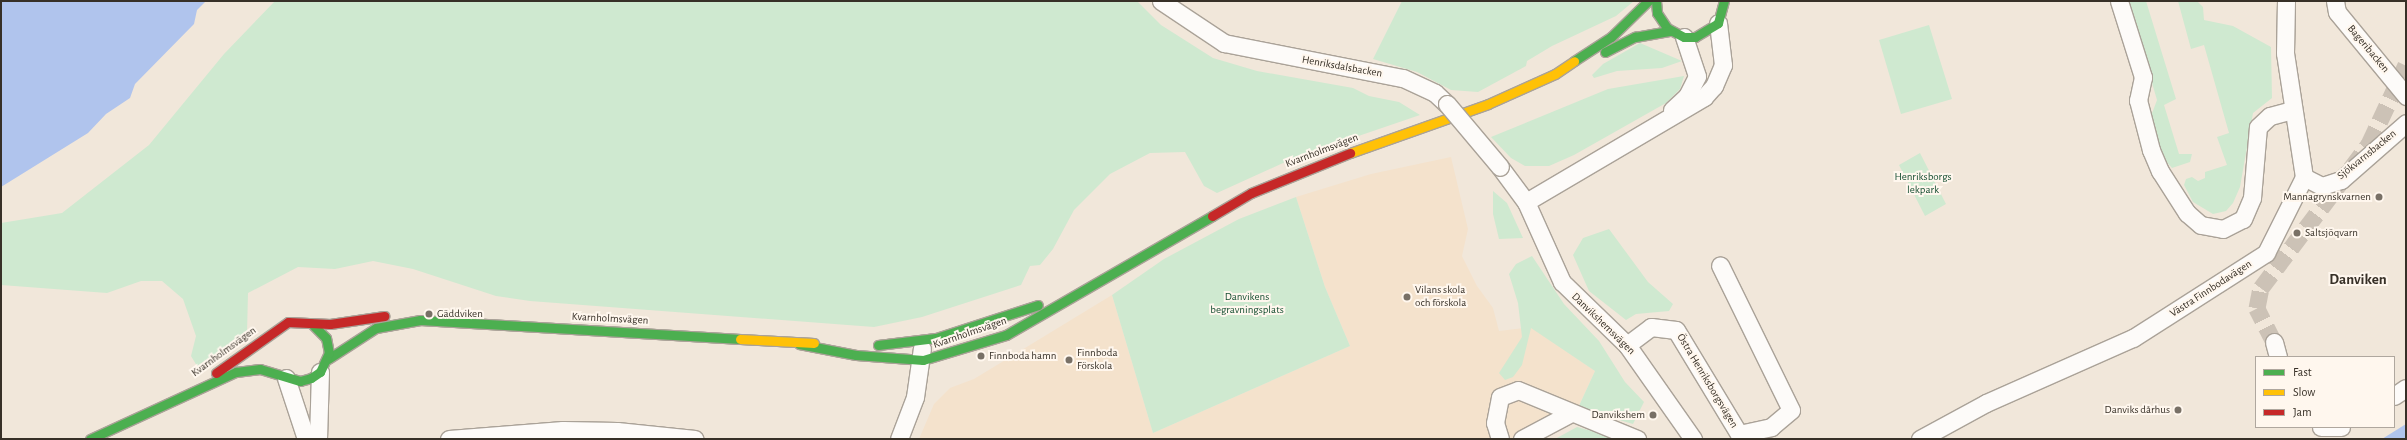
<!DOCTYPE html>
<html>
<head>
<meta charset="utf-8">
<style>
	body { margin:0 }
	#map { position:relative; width:2407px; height:440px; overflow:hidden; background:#f1e7da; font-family:"Alegreya Sans",sans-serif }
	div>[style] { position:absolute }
	.built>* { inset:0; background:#f4e2cc }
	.green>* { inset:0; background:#cfe9d0 }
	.water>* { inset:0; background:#b0c4ed }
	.street-tunnel>* { height:17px; margin-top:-8.5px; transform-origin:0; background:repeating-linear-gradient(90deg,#ccc2b6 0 17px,transparent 0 25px) }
	.roads { filter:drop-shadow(1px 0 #aaa298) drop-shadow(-1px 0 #aaa298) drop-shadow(0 1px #aaa298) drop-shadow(0 -1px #aaa298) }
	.street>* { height:17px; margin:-8.5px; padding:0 8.5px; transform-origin:8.5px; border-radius:8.5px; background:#fdfbf9 }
	.fast>* { height:9px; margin:-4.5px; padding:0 4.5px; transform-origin:4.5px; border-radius:4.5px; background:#4caf50 }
	.slow>* { height:9px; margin:-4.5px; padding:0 4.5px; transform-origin:4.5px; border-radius:4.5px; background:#ffc107 }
	.jam>* { height:9px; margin:-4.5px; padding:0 4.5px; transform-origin:4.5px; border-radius:4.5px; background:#c62828 }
	.bridges { filter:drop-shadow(1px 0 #aaa298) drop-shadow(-1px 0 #aaa298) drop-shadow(0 1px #aaa298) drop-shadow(0 -1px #aaa298) }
	.street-bridge>* { height:17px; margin:-8.5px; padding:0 8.5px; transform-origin:8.5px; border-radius:8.5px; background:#fdfbf9 }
	.dots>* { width:11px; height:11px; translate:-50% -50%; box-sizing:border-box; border:2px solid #fff7ee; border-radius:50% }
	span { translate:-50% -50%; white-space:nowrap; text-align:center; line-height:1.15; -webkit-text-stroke:4px #fff7ee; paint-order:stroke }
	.street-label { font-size:11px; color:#373027 }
	.park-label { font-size:11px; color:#144d30 }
	.poi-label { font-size:11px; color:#373027 }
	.right { translate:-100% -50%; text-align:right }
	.left { translate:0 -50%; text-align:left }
	.district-label { font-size:15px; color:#373027; font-weight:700 }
	.frame { position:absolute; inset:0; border:2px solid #373027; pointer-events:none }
	.legend { position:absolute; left:2255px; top:356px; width:140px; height:72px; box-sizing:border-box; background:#fff7ee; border:1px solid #afa79e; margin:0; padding:5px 7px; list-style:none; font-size:12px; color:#373027 }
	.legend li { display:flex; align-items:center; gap:8px; height:20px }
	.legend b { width:20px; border:1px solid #afa79e }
</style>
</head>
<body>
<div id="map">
	<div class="built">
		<div style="clip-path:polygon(1451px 157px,1468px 229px,1462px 256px,1477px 286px,1493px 308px,1499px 331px,1531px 327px,1595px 371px,1575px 414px,1531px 439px,919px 439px,934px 404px,950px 388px,974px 379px,1112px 295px,1153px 433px,1350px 346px,1325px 287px,1296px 197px,1371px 174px)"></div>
	</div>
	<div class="green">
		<div style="clip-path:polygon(275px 1px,1137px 1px,1161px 25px,1213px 58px,1257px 71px,1353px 88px,1369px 96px,1399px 102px,1420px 115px,1294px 158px,1217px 193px,1204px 186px,1185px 152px,1150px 153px,1110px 174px,1074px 210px,1053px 249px,1040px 265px,1030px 266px,1021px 285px,922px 317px,874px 327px,530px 301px,496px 296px,413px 269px,373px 261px,335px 269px,298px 267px,248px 293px,247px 334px,197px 366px,191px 356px,196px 336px,183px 299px,162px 281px,141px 281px,107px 293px,1px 285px,1px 223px,62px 213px,149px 145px,224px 54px)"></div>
		<div style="clip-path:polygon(1402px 1px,1634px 1px,1616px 16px,1552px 46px,1527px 61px,1526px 66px,1478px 92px,1451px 90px,1417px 72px,1373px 59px)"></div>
		<div style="clip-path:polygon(2128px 1px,2146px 1px,2176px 99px,2164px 105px,2179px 154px,2192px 154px,2190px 162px,2172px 168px,2165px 160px,2148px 124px,2157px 100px)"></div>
		<div style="clip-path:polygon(2178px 1px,2197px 1px,2203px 7px,2204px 20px,2233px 26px,2271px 47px,2272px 98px,2253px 113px,2240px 187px,2233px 203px,2226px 211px,2213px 214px,2193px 202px,2184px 185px,2186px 179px,2192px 177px,2198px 181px,2205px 178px,2205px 172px,2227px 165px,2217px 137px,2229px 133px,2204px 45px,2191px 49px)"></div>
		<div style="clip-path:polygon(1929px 25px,1952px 99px,1901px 114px,1879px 40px)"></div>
		<div style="clip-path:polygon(1640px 43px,1682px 61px,1662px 68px,1617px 71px,1594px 78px,1592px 75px,1603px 64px)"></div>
		<div style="clip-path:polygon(1684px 76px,1680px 89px,1666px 103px,1574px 155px,1549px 166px,1525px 166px,1511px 158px,1491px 137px,1608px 89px)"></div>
		<div style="clip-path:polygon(1920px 153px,1946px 204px,1925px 216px,1899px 165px)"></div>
		<div style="clip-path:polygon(1493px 191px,1507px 203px,1523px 238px,1499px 239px,1493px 214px)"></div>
		<div style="clip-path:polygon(1296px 197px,1325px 287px,1350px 346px,1153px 433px,1112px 295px,1164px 259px,1239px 219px)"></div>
		<div style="clip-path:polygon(1609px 229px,1648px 282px,1673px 304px,1669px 311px,1636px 314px,1626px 320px,1589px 291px,1573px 255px,1583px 238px)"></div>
		<div style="clip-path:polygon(1532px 256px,1564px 304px,1599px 341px,1625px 382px,1644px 402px,1633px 424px,1578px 408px,1595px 371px,1531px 328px,1522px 365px,1513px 377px,1505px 380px,1499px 373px,1522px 337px,1518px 303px,1509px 274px,1516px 264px)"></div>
		<div style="clip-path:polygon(1577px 427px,1610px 436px,1616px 439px,1555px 439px)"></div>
	</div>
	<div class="water">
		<div style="clip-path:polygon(1px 1px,206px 1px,197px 10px,194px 24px,135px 84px,130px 98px,106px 114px,88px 133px,1px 187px)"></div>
		<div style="clip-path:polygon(2406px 424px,2406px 439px,2382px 439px)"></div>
	</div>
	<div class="street-tunnel">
		<div style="left:2274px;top:342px;width:38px;rotate:-117deg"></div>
		<div style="left:2257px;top:308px;width:20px;rotate:-79deg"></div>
		<div style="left:2261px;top:288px;width:180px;rotate:-53.1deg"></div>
		<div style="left:2369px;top:144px;width:87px;rotate:-64.9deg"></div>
	</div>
	<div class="roads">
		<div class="street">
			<div style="left:1161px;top:1px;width:76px;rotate:33.7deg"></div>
			<div style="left:1224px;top:43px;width:182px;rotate:11.1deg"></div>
			<div style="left:1403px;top:78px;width:35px;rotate:25deg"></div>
			<div style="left:1435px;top:93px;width:16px;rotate:43deg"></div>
			<div style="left:2119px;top:1px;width:80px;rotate:72.5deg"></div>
			<div style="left:2143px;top:77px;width:24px;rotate:102deg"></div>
			<div style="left:2138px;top:100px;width:52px;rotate:75.4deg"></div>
			<div style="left:2151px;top:150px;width:23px;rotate:67deg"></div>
			<div style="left:2160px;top:171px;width:50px;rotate:57.3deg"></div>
			<div style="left:2187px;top:213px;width:18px;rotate:41deg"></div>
			<div style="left:2201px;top:225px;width:22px;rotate:10deg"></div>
			<div style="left:2223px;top:229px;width:22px;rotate:-27deg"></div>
			<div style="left:2243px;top:219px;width:23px;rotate:-67deg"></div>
			<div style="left:2252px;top:198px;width:71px;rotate:-85.2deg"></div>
			<div style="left:2258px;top:127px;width:16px;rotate:-43deg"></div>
			<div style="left:2270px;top:116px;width:24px;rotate:-15deg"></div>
			<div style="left:2335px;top:1px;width:11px;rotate:80deg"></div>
			<div style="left:2337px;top:12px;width:109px;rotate:50.6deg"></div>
			<div style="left:1672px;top:110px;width:21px;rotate:-43deg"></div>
			<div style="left:1687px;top:96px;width:22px;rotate:-63deg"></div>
			<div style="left:1697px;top:76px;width:41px;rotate:-108.4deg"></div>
			<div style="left:1500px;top:167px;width:44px;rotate:53.4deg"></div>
			<div style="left:1526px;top:202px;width:88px;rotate:65.8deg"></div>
			<div style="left:1562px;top:282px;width:91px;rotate:44.1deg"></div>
			<div style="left:1627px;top:345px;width:115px;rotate:54.9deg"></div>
			<div style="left:2304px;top:177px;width:20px;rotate:27deg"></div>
			<div style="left:2322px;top:186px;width:20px;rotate:-18deg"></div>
			<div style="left:2341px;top:180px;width:86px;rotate:-41.2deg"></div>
			<div style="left:1526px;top:202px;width:207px;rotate:-30.5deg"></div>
			<div style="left:1704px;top:97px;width:15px;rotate:-48deg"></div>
			<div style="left:1714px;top:86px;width:23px;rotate:-67deg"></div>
			<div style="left:1723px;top:65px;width:42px;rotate:-96.8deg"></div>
			<div style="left:2274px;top:342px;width:16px;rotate:75deg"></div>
			<div style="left:1627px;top:345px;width:30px;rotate:-37deg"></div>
			<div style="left:1651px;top:327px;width:25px;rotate:7deg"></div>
			<div style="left:1676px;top:330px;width:122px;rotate:58.8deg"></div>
			<div style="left:1739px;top:434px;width:33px;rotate:-12deg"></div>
			<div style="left:1771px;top:427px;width:26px;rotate:-40deg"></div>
			<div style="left:1791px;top:410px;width:161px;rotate:-116.1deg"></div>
			<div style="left:286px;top:378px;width:64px;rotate:71.8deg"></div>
			<div style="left:2394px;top:396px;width:14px;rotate:-34deg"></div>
			<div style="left:2321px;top:427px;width:20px"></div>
			<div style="left:318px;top:439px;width:67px;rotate:-88.3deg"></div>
			<div style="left:449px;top:439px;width:114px;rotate:-4.5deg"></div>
			<div style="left:563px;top:430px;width:54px;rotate:1.1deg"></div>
			<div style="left:617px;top:431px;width:78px;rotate:5.9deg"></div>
			<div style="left:899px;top:439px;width:45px;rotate:-69.1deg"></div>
			<div style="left:915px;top:397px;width:49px;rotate:-81.9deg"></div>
			<div style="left:1500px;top:439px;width:17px;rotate:-107deg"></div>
			<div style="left:1495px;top:423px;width:26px;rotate:-79deg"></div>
			<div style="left:1500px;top:397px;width:19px;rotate:-21deg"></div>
			<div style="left:1518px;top:390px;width:129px;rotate:22.4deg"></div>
			<div style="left:1522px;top:439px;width:55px;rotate:-28deg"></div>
			<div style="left:1920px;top:439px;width:75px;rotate:-28.6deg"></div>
			<div style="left:1986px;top:403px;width:161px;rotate:-23.9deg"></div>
			<div style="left:2133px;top:338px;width:158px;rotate:-32.6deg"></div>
			<div style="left:2266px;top:253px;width:85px;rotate:-63.4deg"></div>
			<div style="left:2304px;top:177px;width:125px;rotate:-98.7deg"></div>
			<div style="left:2285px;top:53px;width:52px;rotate:-88.9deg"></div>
		</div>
		<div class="fast">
			<div style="left:1656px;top:1px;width:12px;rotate:85deg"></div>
			<div style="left:1657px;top:13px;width:18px;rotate:56deg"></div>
			<div style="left:1667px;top:28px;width:19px;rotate:28deg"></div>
			<div style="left:1684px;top:37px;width:11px"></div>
			<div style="left:1695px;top:37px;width:27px;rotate:-31deg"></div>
			<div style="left:1718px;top:23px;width:23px;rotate:-75deg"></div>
			<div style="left:1605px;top:52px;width:34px;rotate:-27deg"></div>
			<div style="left:1635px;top:37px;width:36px;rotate:-10deg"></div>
			<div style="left:1574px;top:61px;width:44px;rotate:-33deg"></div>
			<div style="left:1611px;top:37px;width:52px;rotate:-44.2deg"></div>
			<div style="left:799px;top:344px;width:58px;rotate:10.9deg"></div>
			<div style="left:856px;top:355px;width:67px;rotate:4.3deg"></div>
			<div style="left:923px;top:360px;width:87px;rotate:-16.8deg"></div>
			<div style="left:1006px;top:335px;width:238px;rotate:-30deg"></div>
			<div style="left:878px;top:345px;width:58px;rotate:-6.9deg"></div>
			<div style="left:936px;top:338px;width:107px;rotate:-17.9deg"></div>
			<div style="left:328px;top:359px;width:57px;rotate:-32.9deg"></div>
			<div style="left:376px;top:328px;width:45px;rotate:-10.3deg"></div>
			<div style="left:420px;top:320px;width:321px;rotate:3.4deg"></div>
			<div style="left:90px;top:439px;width:161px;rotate:-24.7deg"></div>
			<div style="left:236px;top:372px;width:24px;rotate:-7deg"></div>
			<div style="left:260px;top:369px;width:42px;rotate:16.7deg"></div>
			<div style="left:300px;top:381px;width:11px;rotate:-15deg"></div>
			<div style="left:311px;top:378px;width:11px;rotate:-34deg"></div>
			<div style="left:320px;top:372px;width:21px;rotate:-65deg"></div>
			<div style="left:329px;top:353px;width:15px;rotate:-101deg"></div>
			<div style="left:326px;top:338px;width:21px;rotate:-135deg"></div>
		</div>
		<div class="slow">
			<div style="left:1350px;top:153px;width:146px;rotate:-19.5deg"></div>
			<div style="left:1488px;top:104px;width:73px;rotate:-24.1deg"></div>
			<div style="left:1555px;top:74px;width:23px;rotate:-34deg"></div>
			<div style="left:740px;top:339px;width:74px;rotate:3.1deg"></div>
		</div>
		<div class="jam">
			<div style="left:1212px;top:216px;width:45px;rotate:-30.5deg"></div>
			<div style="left:1251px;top:193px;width:107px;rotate:-22deg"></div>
			<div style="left:216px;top:373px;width:88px;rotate:-35.3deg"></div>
			<div style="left:288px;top:322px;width:42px;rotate:2.7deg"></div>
			<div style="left:330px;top:324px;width:55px;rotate:-8.4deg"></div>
		</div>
	</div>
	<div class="bridges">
		<div class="street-bridge">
			<div style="left:1447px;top:104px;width:82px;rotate:49.9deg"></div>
		</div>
	</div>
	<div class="dots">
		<div style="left:2379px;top:197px;background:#787066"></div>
		<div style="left:2297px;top:233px;background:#787066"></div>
		<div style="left:1407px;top:297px;background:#787066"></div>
		<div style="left:429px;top:314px;background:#787066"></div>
		<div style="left:981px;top:356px;background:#787066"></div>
		<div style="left:1069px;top:360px;background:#787066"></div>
		<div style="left:2178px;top:410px;background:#787066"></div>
		<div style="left:1653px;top:415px;background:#787066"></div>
	</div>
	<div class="street-label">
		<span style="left:2368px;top:49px;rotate:50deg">Bageribacken</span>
		<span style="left:1342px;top:67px;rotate:10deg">Henriksdalsbacken</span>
		<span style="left:1322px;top:151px;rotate:-21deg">Kvarnholmsvägen</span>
		<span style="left:2367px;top:155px;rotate:-39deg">Sjökvarnsbacken</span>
		<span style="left:2211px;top:289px;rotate:-33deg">Västra Finnbodavägen</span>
		<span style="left:610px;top:319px;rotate:3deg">Kvarnholmsvägen</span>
		<span style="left:1603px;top:324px;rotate:44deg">Danvikshemsvägen</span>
		<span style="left:970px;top:333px;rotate:-19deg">Kvarnholmsvägen</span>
		<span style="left:224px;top:352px;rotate:-36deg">Kvarnholmsvägen</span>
		<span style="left:1707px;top:381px;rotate:59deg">Östra Henriksborgsvägen</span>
	</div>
	<div class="park-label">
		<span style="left:1923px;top:184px">Henriksborgs<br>lekpark</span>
		<span style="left:1247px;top:304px">Danvikens<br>begravningsplats</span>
	</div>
	<div class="poi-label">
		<span class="right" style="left:2371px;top:197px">Mannagrynskvarnen</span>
		<span class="left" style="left:2305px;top:233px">Saltsjöqvarn</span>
		<span class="left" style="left:1415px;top:297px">Vilans skola<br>och förskola</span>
		<span class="left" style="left:437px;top:314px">Gäddviken</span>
		<span class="left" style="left:1077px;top:360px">Finnboda<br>Förskola</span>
		<span class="left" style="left:989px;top:356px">Finnboda hamn</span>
		<span class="right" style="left:2170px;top:410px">Danviks dårhus</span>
		<span class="right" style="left:1645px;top:415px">Danvikshem</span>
	</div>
	<div class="district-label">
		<span style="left:2358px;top:280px">Danviken</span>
	</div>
	<div class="frame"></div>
	<ul class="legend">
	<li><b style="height:5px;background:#4caf50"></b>Fast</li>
	<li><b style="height:5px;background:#ffc107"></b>Slow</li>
	<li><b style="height:5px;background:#c62828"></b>Jam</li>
	</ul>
</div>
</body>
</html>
